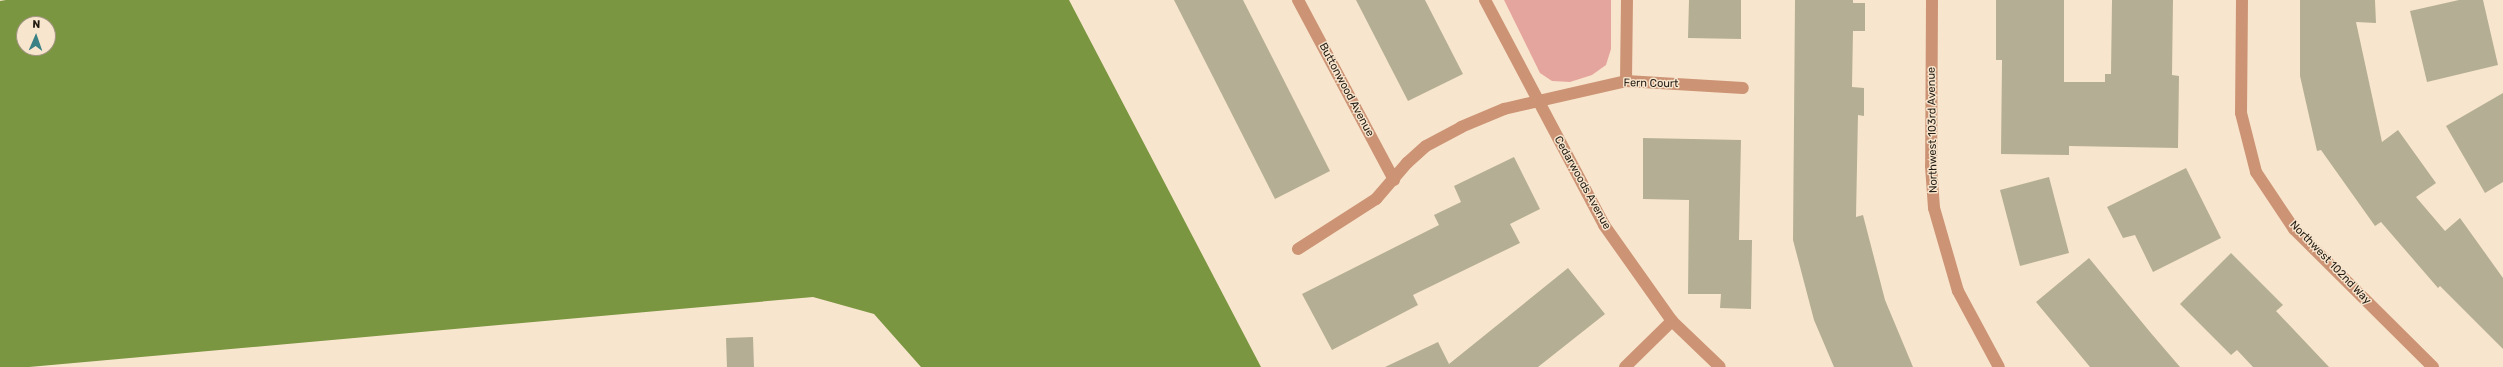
<!DOCTYPE html>
<html>
<head>
<meta charset="utf-8">
<style>
	body { margin:0 }
	#map { position:relative; width:2503px; height:367px; overflow:hidden; background:#f8e5cd; font-family:Rubik,sans-serif }
	div>[style] { position:absolute }
	.green>* { inset:0; background:#e5a59f }
	.water>* { inset:0; background:#7a9640 }
	.building>* { inset:0; background:#b4af94 }
	.street>* { height:12px; margin:-6px; padding:0 6px; transform-origin:6px; border-radius:6px; background:#cc9475 }
	span { translate:-50% -50%; white-space:nowrap; text-align:center; line-height:1.15; -webkit-text-stroke:3px #f8e5cd; paint-order:stroke }
	.street-label { font-size:11px; color:#221c13 }
	.north { position:absolute; left:16px; top:16px; width:40px; height:40px; box-sizing:border-box; background:#f8e5cd; border:1px solid #a29583; border-radius:50%; rotate:2deg; font-size:11px; font-weight:700; line-height:16px; text-align:center; color:#221c13 }
	.north::after { content:''; display:block; margin:auto; width:14px; height:18px; background:#398185; clip-path:polygon(50% 0,100% 100%,50% 72%,0 100%) }
</style>
</head>
<body>
<div id="map">
	<div class="green">
		<div style="clip-path:polygon(1504px 0,1611px 0,1611px 49px,1606px 65px,1592px 75px,1570px 82px,1552px 81px,1540px 73px)"></div>
	</div>
	<div class="water">
		<div style="clip-path:polygon(evenodd,6px 0,1069px 0,1261px 367px,921px 367px,874px 314px,813px 297px,29px 367px,0 367px,0 1px,6px 0,24px 24px,48px 24px,48px 48px,24px 48px,24px 24px)"></div>
	</div>
	<div class="building">
		<div style="clip-path:polygon(1174px 0,1243px 0,1330px 171px,1275px 199px)"></div>
		<div style="clip-path:polygon(1356px 0,1425px 0,1463px 74px,1408px 101px)"></div>
		<div style="clip-path:polygon(1689px 0,1741px 0,1741px 39px,1688px 38px)"></div>
		<div style="clip-path:polygon(1795px 0,1853px 0,1853px 3px,1865px 3px,1865px 31px,1853px 31px,1852px 87px,1864px 88px,1864px 116px,1858px 115px,1856px 217px,1863px 215px,1885px 300px,1913px 367px,1834px 367px,1814px 320px,1793px 240px)"></div>
		<div style="clip-path:polygon(1996px 0,2064px 0,2064px 82px,2105px 82px,2105px 74px,2111px 74px,2112px 0,2173px 0,2172px 75px,2179px 76px,2178px 148px,2069px 146px,2069px 155px,2001px 154px,2002px 60px,1996px 60px)"></div>
		<div style="clip-path:polygon(2300px 0,2375px 0,2376px 23px,2356px 22px,2382px 142px,2398px 130px,2436px 183px,2416px 197px,2445px 231px,2460px 218px,2503px 278px,2503px 349px,2440px 286px,2438px 288px,2381px 222px,2375px 226px,2321px 150px,2317px 151px,2300px 76px)"></div>
		<div style="clip-path:polygon(2459px 0,2483px 0,2498px 65px,2427px 82px,2410px 11px)"></div>
		<div style="clip-path:polygon(2503px 93px,2503px 182px,2485px 193px,2446px 126px)"></div>
		<div style="clip-path:polygon(1643px 138px,1741px 140px,1739px 240px,1752px 240px,1751px 309px,1720px 308px,1721px 294px,1688px 294px,1689px 200px,1643px 199px)"></div>
		<div style="clip-path:polygon(1514px 157px,1540px 209px,1510px 224px,1520px 243px,1413px 295px,1418px 305px,1332px 350px,1302px 294px,1439px 225px,1434px 215px,1461px 202px,1454px 186px)"></div>
		<div style="clip-path:polygon(2186px 168px,2221px 238px,2153px 272px,2135px 235px,2123px 238px,2107px 207px)"></div>
		<div style="clip-path:polygon(2049px 177px,2069px 253px,2020px 266px,2000px 190px)"></div>
		<div style="clip-path:polygon(2231px 253px,2283px 305px,2276px 311px,2329px 367px,2253px 367px,2237px 350px,2231px 355px,2180px 304px)"></div>
		<div style="clip-path:polygon(2089px 258px,2150px 332px,2180px 367px,2090px 367px,2036px 302px)"></div>
		<div style="clip-path:polygon(1568px 268px,1605px 314px,1538px 367px,1385px 367px,1438px 342px,1449px 364px)"></div>
		<div style="clip-path:polygon(753px 337px,754px 367px,727px 367px,726px 338px)"></div>
	</div>
	<div class="street">
		<div style="left:1298px;top:0;width:204px;rotate:61.9deg"></div>
		<div style="left:1485px;top:0;width:255px;rotate:62.1deg"></div>
		<div style="left:1604px;top:225px;width:118px;rotate:54.7deg"></div>
		<div style="left:1672px;top:321px;width:66px;rotate:43.8deg"></div>
		<div style="left:1932px;top:0;width:166px;rotate:90.3deg"></div>
		<div style="left:1931px;top:166px;width:42px;rotate:85.9deg"></div>
		<div style="left:1934px;top:208px;width:86px;rotate:73.9deg"></div>
		<div style="left:1958px;top:291px;width:86px;rotate:61.7deg"></div>
		<div style="left:2242px;top:0;width:113px;rotate:90.5deg"></div>
		<div style="left:2241px;top:113px;width:61px;rotate:75.7deg"></div>
		<div style="left:2256px;top:172px;width:69px;rotate:56.3deg"></div>
		<div style="left:2294px;top:229px;width:196px;rotate:44.8deg"></div>
		<div style="left:1626px;top:81px;width:81px;rotate:-89.3deg"></div>
		<div style="left:1298px;top:249px;width:93px;rotate:-32.7deg"></div>
		<div style="left:1376px;top:199px;width:48px;rotate:-49.3deg"></div>
		<div style="left:1407px;top:163px;width:25px;rotate:-42deg"></div>
		<div style="left:1426px;top:146px;width:40px;rotate:-28deg"></div>
		<div style="left:1461px;top:127px;width:47px;rotate:-22.7deg"></div>
		<div style="left:1504px;top:109px;width:125px;rotate:-12.9deg"></div>
		<div style="left:1626px;top:81px;width:117px;rotate:3.4deg"></div>
		<div style="left:1625px;top:367px;width:66px;rotate:-44.4deg"></div>
	</div>
	<div class="street-label">
		<span style="left:1651px;top:84px;rotate:1deg">Fern Court</span>
		<span style="left:1346px;top:90px;rotate:62deg">Buttonwood Avenue</span>
		<span style="left:1933px;top:130px;rotate:-91deg">Northwest 103rd Avenue</span>
		<span style="left:1582px;top:183px;rotate:61deg">Cedarwoods Avenue</span>
		<span style="left:2330px;top:263px;rotate:46deg">Northwest 102nd Way</span>
	</div>
	<div class="north">N</div>
</div>
</body>
</html>
